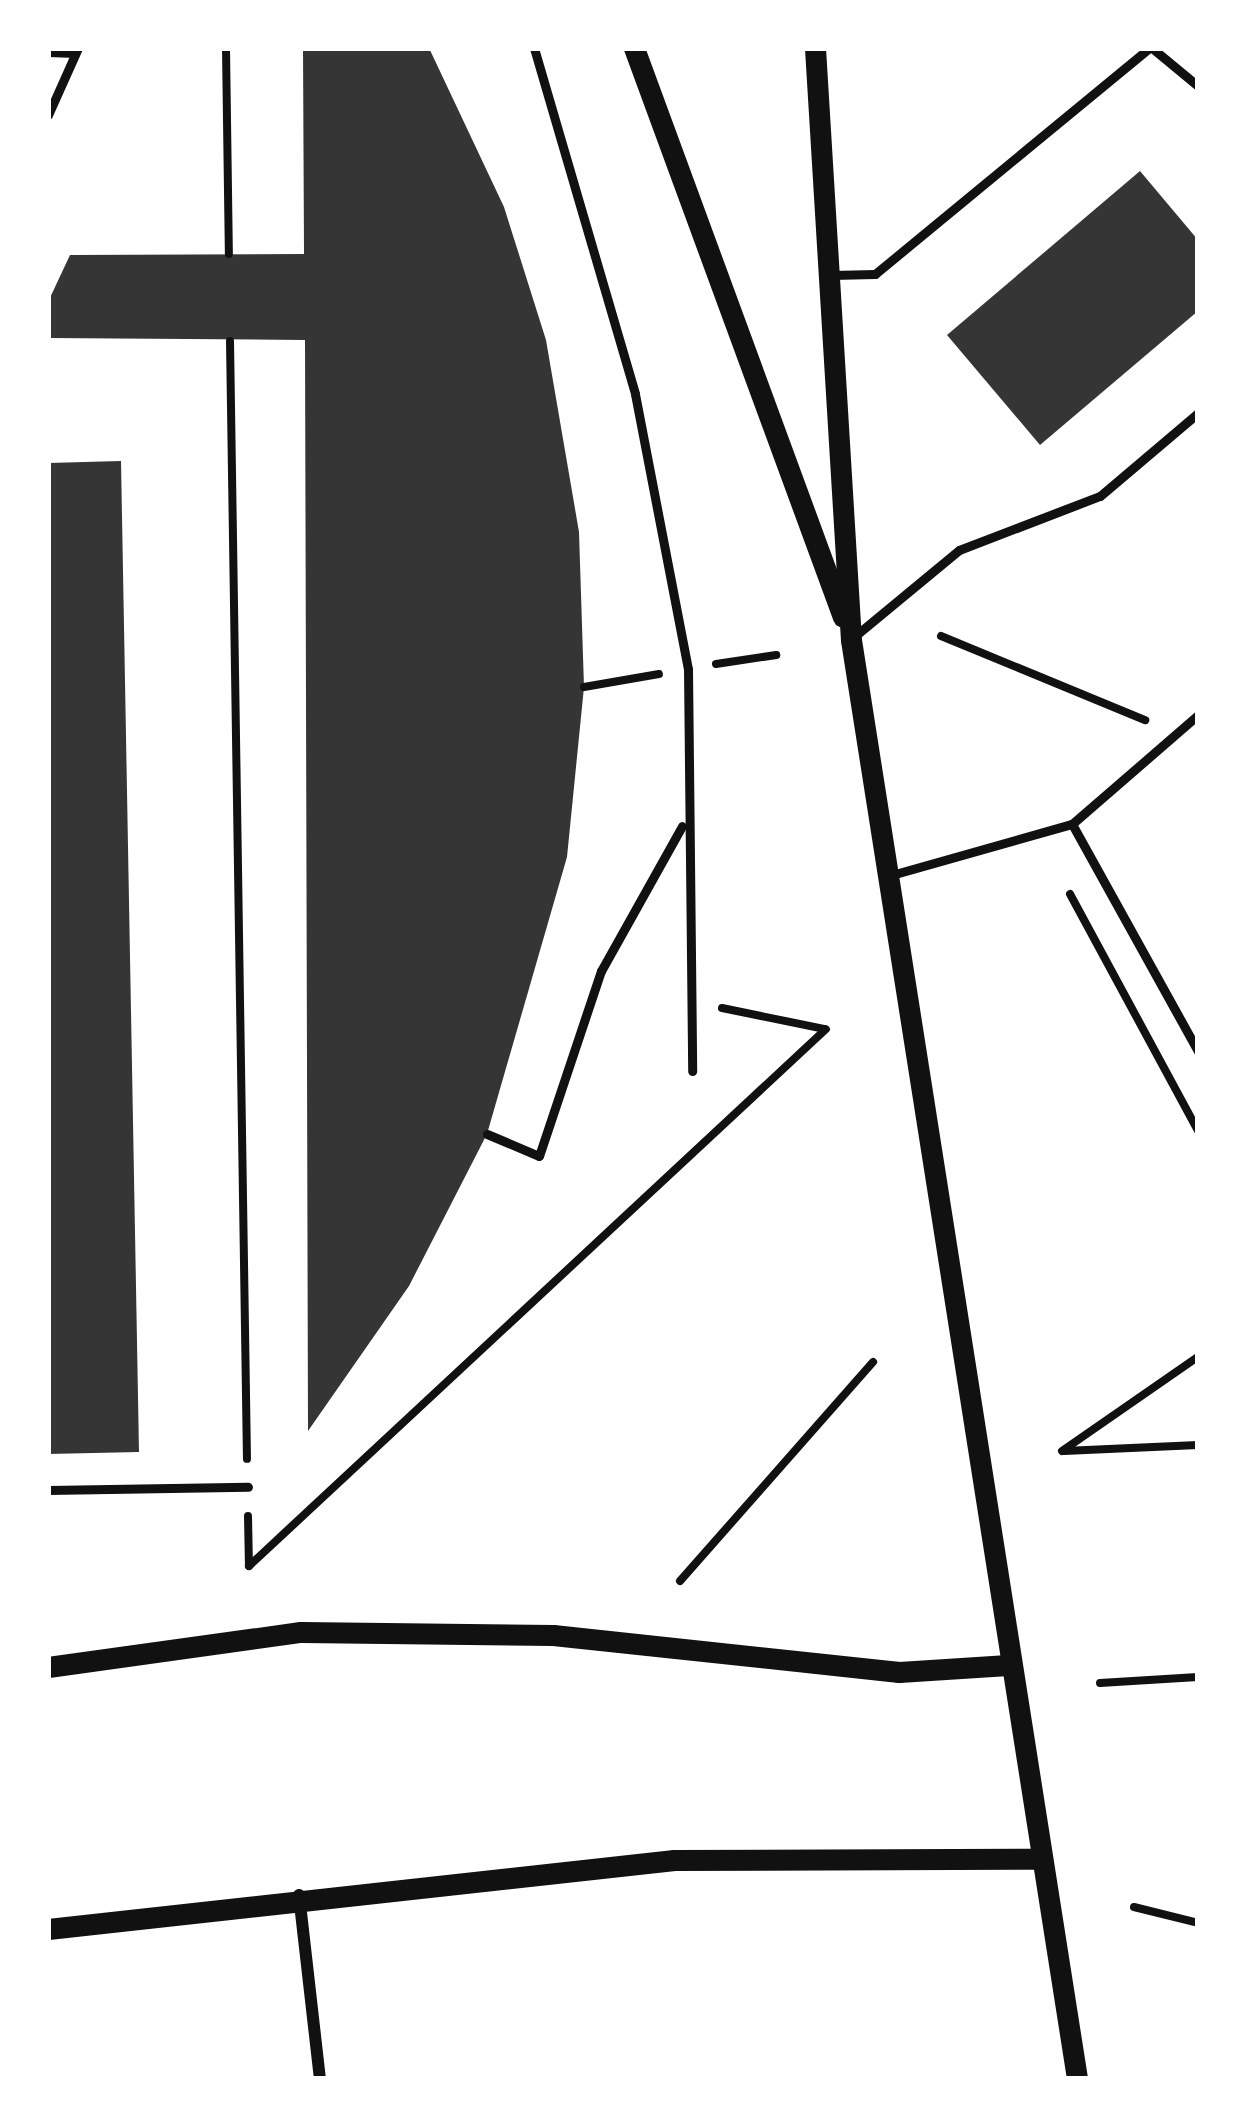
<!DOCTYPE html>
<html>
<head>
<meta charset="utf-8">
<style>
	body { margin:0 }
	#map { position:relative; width:1246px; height:2127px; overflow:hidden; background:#fff; font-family:"Sofia Sans Condensed",sans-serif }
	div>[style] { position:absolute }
	.building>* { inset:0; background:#353535 }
	.path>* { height:8px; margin:-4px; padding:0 4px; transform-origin:4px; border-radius:4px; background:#111 }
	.service>* { height:9px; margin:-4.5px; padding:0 4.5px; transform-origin:4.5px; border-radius:4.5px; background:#111 }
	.minor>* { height:12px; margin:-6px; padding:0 6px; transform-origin:6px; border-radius:6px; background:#111 }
	.tertiary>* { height:21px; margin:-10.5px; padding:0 10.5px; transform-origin:10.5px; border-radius:10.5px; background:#111 }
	span { translate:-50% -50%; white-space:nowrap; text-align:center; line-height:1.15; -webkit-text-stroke:12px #fff; paint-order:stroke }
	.frame { position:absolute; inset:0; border:51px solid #fff; pointer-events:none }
</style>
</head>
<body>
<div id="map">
	<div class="building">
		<div style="clip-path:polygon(303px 48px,429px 48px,504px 207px,546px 340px,579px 532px,584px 687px,567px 857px,487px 1134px,409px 1286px,308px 1431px,305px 340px,48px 338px,48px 302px,70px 255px,304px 254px)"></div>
		<div style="clip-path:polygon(1140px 171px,1198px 240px,1198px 311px,1040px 445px,947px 335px)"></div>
		<div style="clip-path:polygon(121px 461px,139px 1452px,48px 1454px,48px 463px)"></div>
	</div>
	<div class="path">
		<div style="left:226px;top:48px;width:206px;rotate:89.2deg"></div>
		<div style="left:230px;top:341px;width:1118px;rotate:89.13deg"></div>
		<div style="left:941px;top:636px;width:221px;rotate:22.4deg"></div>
		<div style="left:716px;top:664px;width:61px;rotate:-8.5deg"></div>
		<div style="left:584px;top:687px;width:76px;rotate:-9.8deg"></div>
		<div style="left:1070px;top:894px;width:269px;rotate:61.6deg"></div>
		<div style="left:722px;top:1008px;width:104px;rotate:11.6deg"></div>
		<div style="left:1062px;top:1451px;width:165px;rotate:-34.7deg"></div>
		<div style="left:1064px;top:1451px;width:134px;rotate:-2.6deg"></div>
		<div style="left:248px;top:1516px;width:50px;rotate:88.9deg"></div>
		<div style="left:249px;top:1566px;width:788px;rotate:-42.94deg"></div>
		<div style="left:680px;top:1581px;width:292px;rotate:-48.6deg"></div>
		<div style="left:1100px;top:1683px;width:98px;rotate:-3.5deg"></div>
		<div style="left:1134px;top:1907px;width:66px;rotate:14deg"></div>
	</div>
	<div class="service">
		<div style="left:534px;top:48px;width:360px;rotate:73.7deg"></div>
		<div style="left:635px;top:394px;width:280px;rotate:79.1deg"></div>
		<div style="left:688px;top:669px;width:402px;rotate:89.4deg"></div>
		<div style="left:1152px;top:48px;width:60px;rotate:39.6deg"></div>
		<div style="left:48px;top:52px;width:27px;rotate:2deg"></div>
		<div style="left:48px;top:115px;width:73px;rotate:-65.9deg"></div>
		<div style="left:832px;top:275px;width:43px;rotate:-1.3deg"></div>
		<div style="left:875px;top:274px;width:355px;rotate:-39.5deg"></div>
		<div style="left:855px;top:636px;width:135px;rotate:-39.6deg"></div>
		<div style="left:959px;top:550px;width:151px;rotate:-21deg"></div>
		<div style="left:1100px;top:496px;width:128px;rotate:-40.3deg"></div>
		<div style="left:1072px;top:824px;width:167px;rotate:-40.9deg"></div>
		<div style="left:895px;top:874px;width:184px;rotate:-15.8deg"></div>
		<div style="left:1072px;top:824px;width:260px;rotate:61deg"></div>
		<div style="left:487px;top:1134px;width:56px;rotate:22.9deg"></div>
		<div style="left:539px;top:1156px;width:195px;rotate:-71.5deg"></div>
		<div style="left:601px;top:971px;width:166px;rotate:-60.8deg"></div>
		<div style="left:48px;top:1490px;width:200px;rotate:-0.9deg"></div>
	</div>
	<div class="minor">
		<div style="left:299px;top:1895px;width:185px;rotate:83.5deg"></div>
	</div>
	<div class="tertiary">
		<div style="left:634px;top:48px;width:606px;rotate:69.83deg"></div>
		<div style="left:815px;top:48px;width:593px;rotate:86.52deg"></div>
		<div style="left:851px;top:640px;width:1457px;rotate:81.07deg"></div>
		<div style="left:48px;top:1667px;width:255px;rotate:-7.9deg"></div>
		<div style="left:301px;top:1632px;width:252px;rotate:0.7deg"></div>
		<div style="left:553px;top:1635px;width:348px;rotate:6.1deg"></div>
		<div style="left:899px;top:1672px;width:109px;rotate:-3.7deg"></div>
		<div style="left:48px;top:1929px;width:630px;rotate:-6.29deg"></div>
		<div style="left:674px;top:1860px;width:364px;rotate:-0.2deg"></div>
	</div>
	<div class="frame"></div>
</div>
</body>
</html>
